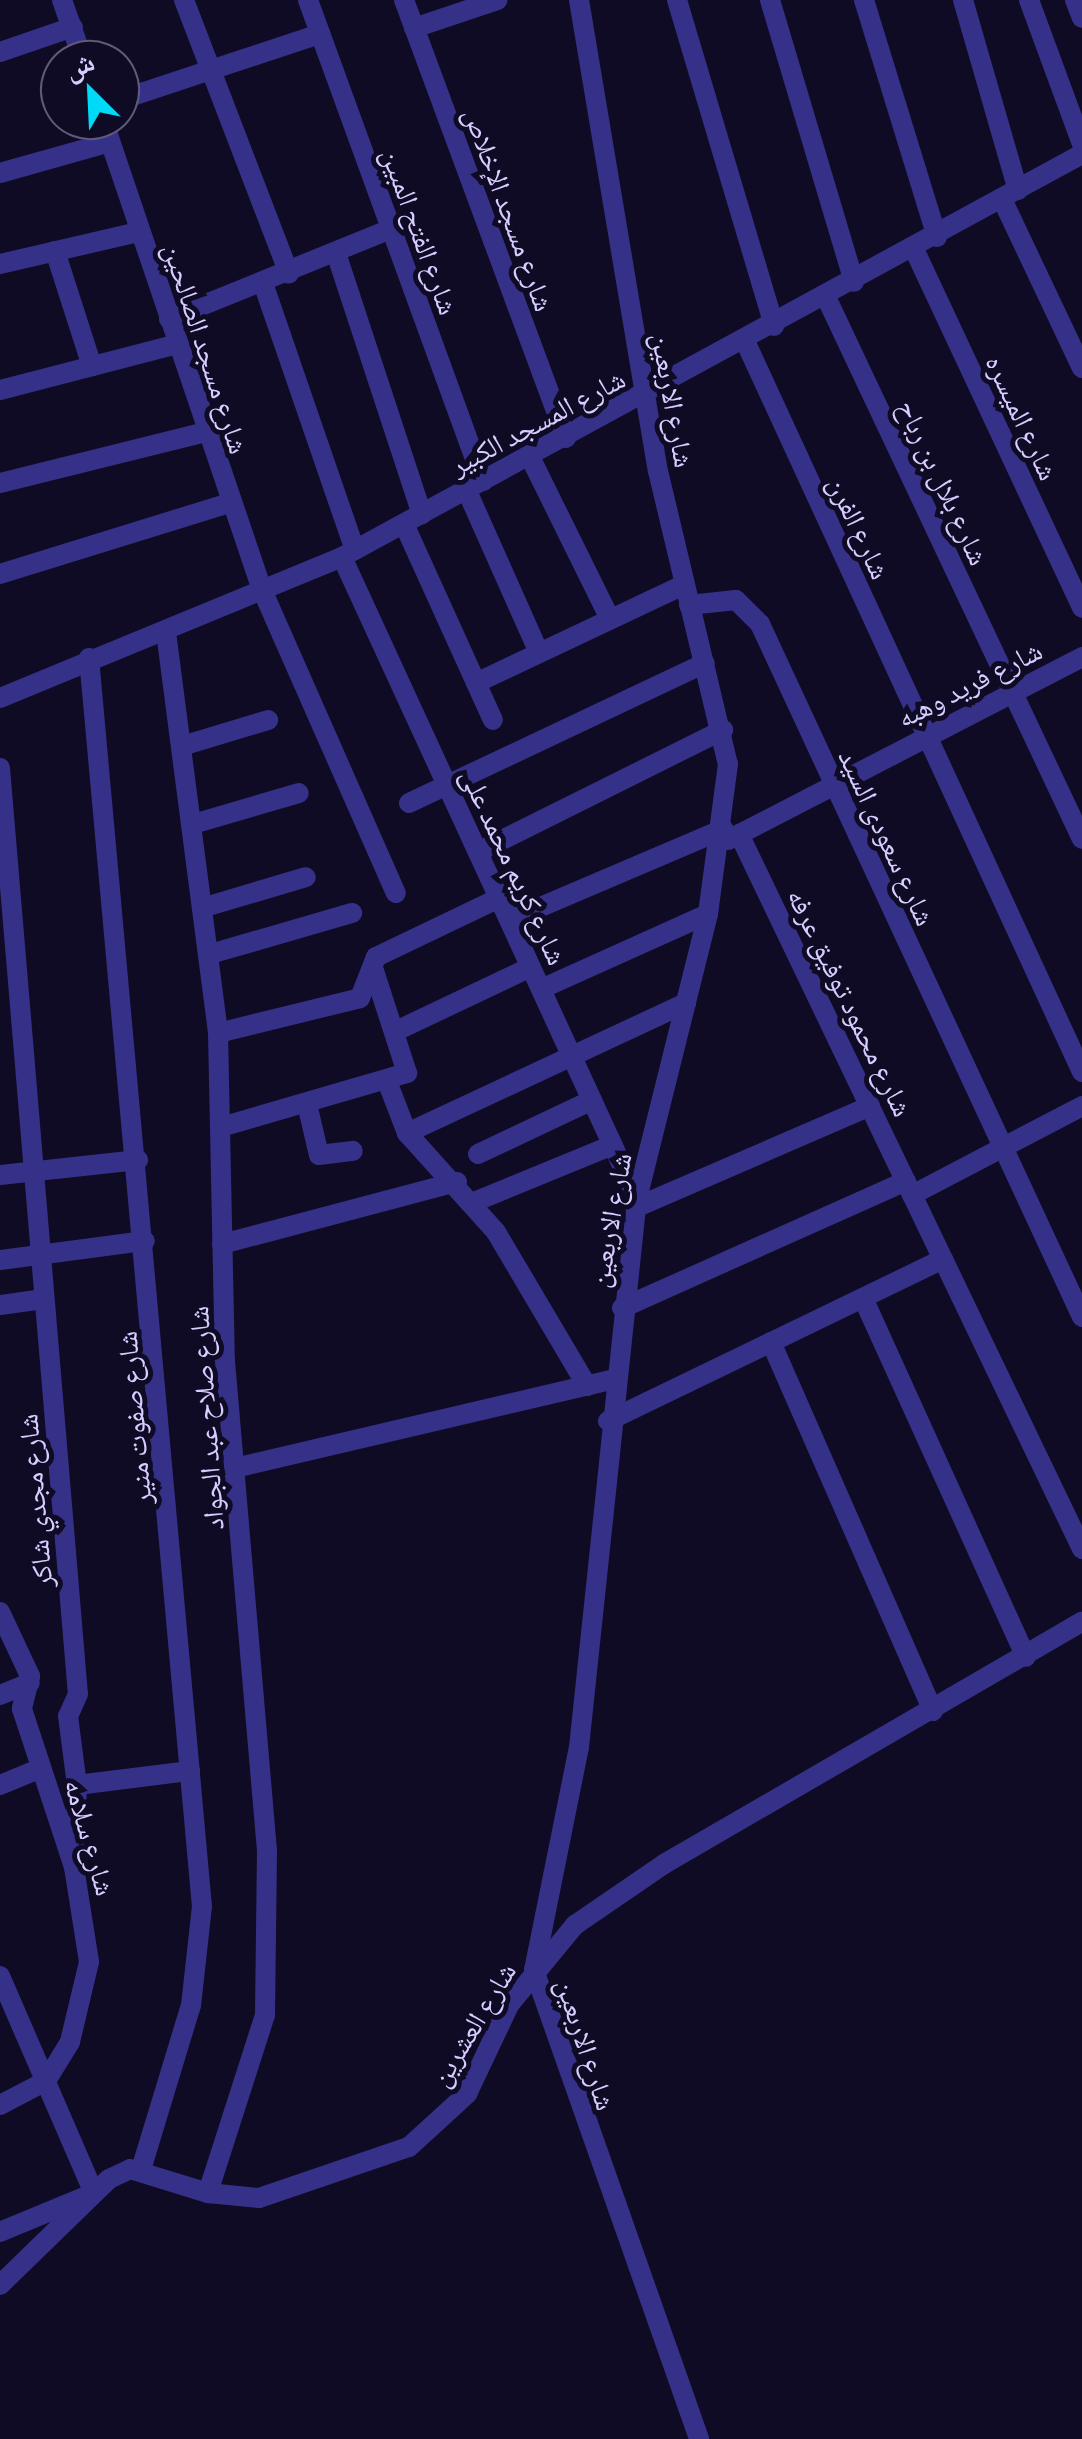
<!DOCTYPE html>
<html>
<head>
<meta charset="utf-8">
<style>
	body { margin:0 }
	#map { position:relative; width:1082px; height:2439px; overflow:hidden; background:#100b24; font-family:Commissioner,"Noto Naskh Arabic",sans-serif }
	div>[style] { position:absolute }
	.street>* { height:20px; margin:-10px; padding:0 10px; transform-origin:10px; border-radius:10px; background:#363188 }
	span { translate:-50% -50%; white-space:nowrap; text-align:center; line-height:1.15; -webkit-text-stroke:10px #100b24; paint-order:stroke }
	.street-label { font-size:28px; color:#d5ceff }
	.north { position:absolute; left:40px; top:40px; width:100px; height:100px; box-sizing:border-box; background:#100b24; border:2px solid #5f597c; border-radius:50%; rotate:336deg; font-size:28px; font-weight:700; line-height:40px; text-align:center; color:#d5ceff }
	.north::after { content:''; display:block; margin:auto; width:35px; height:45px; background:#00daf9; clip-path:polygon(50% 0,100% 100%,50% 72%,0 100%) }
</style>
</head>
<body>
<div id="map">
	<div class="street">
		<div style="left:62px;top:0;width:64px;rotate:70.7deg"></div>
		<div style="left:184px;top:0;width:293px;rotate:69deg"></div>
		<div style="left:308px;top:0;width:512px;rotate:70.01deg"></div>
		<div style="left:404px;top:0;width:467px;rotate:69.7deg"></div>
		<div style="left:579px;top:0;width:478px;rotate:80.5deg"></div>
		<div style="left:658px;top:471px;width:301px;rotate:76.6deg"></div>
		<div style="left:728px;top:764px;width:151px;rotate:97.6deg"></div>
		<div style="left:708px;top:914px;width:293px;rotate:104deg"></div>
		<div style="left:637px;top:1198px;width:552px;rotate:96.03deg"></div>
		<div style="left:579px;top:1747px;width:227px;rotate:101.4deg"></div>
		<div style="left:534px;top:1970px;width:497px;rotate:70.6deg"></div>
		<div style="left:677px;top:0;width:340px;rotate:73.4deg"></div>
		<div style="left:770px;top:0;width:294px;rotate:73.4deg"></div>
		<div style="left:864px;top:0;width:248px;rotate:72.9deg"></div>
		<div style="left:963px;top:0;width:198px;rotate:73.9deg"></div>
		<div style="left:1029px;top:0;width:153px;rotate:69.8deg"></div>
		<div style="left:1075px;top:0;width:19px;rotate:69deg"></div>
		<div style="left:414px;top:28px;width:88px;rotate:-18.6deg"></div>
		<div style="left:0;top:52px;width:77px;rotate:-18.9deg"></div>
		<div style="left:120px;top:100px;width:211px;rotate:-18.3deg"></div>
		<div style="left:103px;top:120px;width:498px;rotate:71.3deg"></div>
		<div style="left:263px;top:592px;width:329px;rotate:66.2deg"></div>
		<div style="left:0;top:173px;width:114px;rotate:-15.7deg"></div>
		<div style="left:1002px;top:199px;width:187px;rotate:64.7deg"></div>
		<div style="left:914px;top:249px;width:396px;rotate:64.9deg"></div>
		<div style="left:55px;top:251px;width:121px;rotate:72.2deg"></div>
		<div style="left:336px;top:253px;width:275px;rotate:71.8deg"></div>
		<div style="left:0;top:264px;width:143px;rotate:-13deg"></div>
		<div style="left:264px;top:286px;width:279px;rotate:71deg"></div>
		<div style="left:826px;top:297px;width:599px;rotate:64.72deg"></div>
		<div style="left:169px;top:319px;width:240px;rotate:-22.1deg"></div>
		<div style="left:745px;top:341px;width:805px;rotate:65.25deg"></div>
		<div style="left:0;top:390px;width:184px;rotate:-14.5deg"></div>
		<div style="left:530px;top:457px;width:181px;rotate:63.7deg"></div>
		<div style="left:0;top:483px;width:212px;rotate:-13.9deg"></div>
		<div style="left:467px;top:491px;width:177px;rotate:66deg"></div>
		<div style="left:404px;top:524px;width:215px;rotate:65.6deg"></div>
		<div style="left:342px;top:557px;width:706px;rotate:65.29deg"></div>
		<div style="left:0;top:574px;width:241px;rotate:-17.2deg"></div>
		<div style="left:689px;top:605px;width:47px;rotate:-6.1deg"></div>
		<div style="left:736px;top:600px;width:34px;rotate:45deg"></div>
		<div style="left:760px;top:624px;width:764px;rotate:65.08deg"></div>
		<div style="left:166px;top:632px;width:404px;rotate:82.6deg"></div>
		<div style="left:218px;top:1033px;width:328px;rotate:88.8deg"></div>
		<div style="left:225px;top:1361px;width:492px;rotate:85.1deg"></div>
		<div style="left:267px;top:1851px;width:164px;rotate:90.7deg"></div>
		<div style="left:265px;top:2015px;width:187px;rotate:107.8deg"></div>
		<div style="left:89px;top:658px;width:1253px;rotate:84.83deg"></div>
		<div style="left:202px;top:1906px;width:100px;rotate:96.3deg"></div>
		<div style="left:191px;top:2005px;width:168px;rotate:106.9deg"></div>
		<div style="left:476px;top:683px;width:229px;rotate:-25.3deg"></div>
		<div style="left:0;top:698px;width:370px;rotate:-22.4deg"></div>
		<div style="left:342px;top:557px;width:843px;rotate:-28.57deg"></div>
		<div style="left:182px;top:746px;width:90px;rotate:-16.8deg"></div>
		<div style="left:0;top:768px;width:929px;rotate:85.19deg"></div>
		<div style="left:78px;top:1694px;width:24px;rotate:114deg"></div>
		<div style="left:68px;top:1716px;width:70px;rotate:82.6deg"></div>
		<div style="left:77px;top:1785px;width:82px;rotate:92.1deg"></div>
		<div style="left:409px;top:803px;width:327px;rotate:-25.3deg"></div>
		<div style="left:193px;top:824px;width:110px;rotate:-16.3deg"></div>
		<div style="left:739px;top:834px;width:793px;rotate:64.37deg"></div>
		<div style="left:728px;top:840px;width:399px;rotate:-27.3deg"></div>
		<div style="left:478px;top:852px;width:274px;rotate:-26.5deg"></div>
		<div style="left:205px;top:907px;width:105px;rotate:-16.5deg"></div>
		<div style="left:510px;top:920px;width:232px;rotate:-23.1deg"></div>
		<div style="left:210px;top:954px;width:148px;rotate:-16.1deg"></div>
		<div style="left:541px;top:989px;width:183px;rotate:-24.2deg"></div>
		<div style="left:396px;top:1031px;width:149px;rotate:-25.4deg"></div>
		<div style="left:218px;top:1033px;width:146px;rotate:-13.8deg"></div>
		<div style="left:360px;top:998px;width:44px;rotate:-68.7deg"></div>
		<div style="left:376px;top:957px;width:136px;rotate:-25.6deg"></div>
		<div style="left:387px;top:1081px;width:56px;rotate:69deg"></div>
		<div style="left:407px;top:1133px;width:133px;rotate:48deg"></div>
		<div style="left:496px;top:1232px;width:179px;rotate:59.4deg"></div>
		<div style="left:307px;top:1104px;width:52px;rotate:76.8deg"></div>
		<div style="left:319px;top:1155px;width:34px;rotate:-7deg"></div>
		<div style="left:221px;top:1127px;width:194px;rotate:-16.2deg"></div>
		<div style="left:407px;top:1073px;width:110px;rotate:-107.9deg"></div>
		<div style="left:407px;top:1133px;width:308px;rotate:-25deg"></div>
		<div style="left:478px;top:1154px;width:126px;rotate:-25.3deg"></div>
		<div style="left:0;top:1175px;width:139px;rotate:-6.2deg"></div>
		<div style="left:912px;top:1195px;width:192px;rotate:-27.6deg"></div>
		<div style="left:474px;top:1202px;width:150px;rotate:-22.3deg"></div>
		<div style="left:637px;top:1207px;width:254px;rotate:-23.4deg"></div>
		<div style="left:222px;top:1244px;width:243px;rotate:-14.8deg"></div>
		<div style="left:0;top:1260px;width:146px;rotate:-7.5deg"></div>
		<div style="left:863px;top:1298px;width:394px;rotate:65.6deg"></div>
		<div style="left:0;top:1305px;width:44px;rotate:-7.8deg"></div>
		<div style="left:622px;top:1308px;width:311px;rotate:-24.1deg"></div>
		<div style="left:771px;top:1342px;width:403px;rotate:66.3deg"></div>
		<div style="left:608px;top:1421px;width:372px;rotate:-25.8deg"></div>
		<div style="left:235px;top:1468px;width:388px;rotate:-13.2deg"></div>
		<div style="left:0;top:1612px;width:71px;rotate:64.9deg"></div>
		<div style="left:30px;top:1676px;width:34px;rotate:104deg"></div>
		<div style="left:22px;top:1709px;width:166px;rotate:71.8deg"></div>
		<div style="left:74px;top:1867px;width:96px;rotate:81deg"></div>
		<div style="left:89px;top:1962px;width:82px;rotate:103.4deg"></div>
		<div style="left:70px;top:2042px;width:46px;rotate:121.6deg"></div>
		<div style="left:46px;top:2081px;width:52px;rotate:152.4deg"></div>
		<div style="left:0;top:1695px;width:32px;rotate:-22deg"></div>
		<div style="left:0;top:1785px;width:44px;rotate:-22.5deg"></div>
		<div style="left:77px;top:1785px;width:114px;rotate:-7.1deg"></div>
		<div style="left:0;top:1976px;width:236px;rotate:66.6deg"></div>
		<div style="left:94px;top:2193px;width:102px;rotate:157.5deg"></div>
		<div style="left:0;top:2285px;width:152px;rotate:-44.2deg"></div>
		<div style="left:109px;top:2179px;width:23px;rotate:-25deg"></div>
		<div style="left:130px;top:2169px;width:82px;rotate:17.1deg"></div>
		<div style="left:208px;top:2193px;width:51px;rotate:5.6deg"></div>
		<div style="left:259px;top:2198px;width:158px;rotate:-18.8deg"></div>
		<div style="left:409px;top:2147px;width:79px;rotate:-42.4deg"></div>
		<div style="left:467px;top:2094px;width:98px;rotate:-64.7deg"></div>
		<div style="left:509px;top:2005px;width:104px;rotate:-50.5deg"></div>
		<div style="left:575px;top:1925px;width:108px;rotate:-34.4deg"></div>
		<div style="left:664px;top:1864px;width:483px;rotate:-30.1deg"></div>
	</div>
	<div class="street-label">
		<span style="left:510px;top:209px;rotate:70deg">شارع مسجد الإخلاص</span>
		<span style="left:421px;top:231px;rotate:70deg">شارع الفتح المبين</span>
		<span style="left:207px;top:348px;rotate:72deg">شارع مسجد الصالحين</span>
		<span style="left:674px;top:400px;rotate:80deg">شارع الاربعين</span>
		<span style="left:1023px;top:417px;rotate:65deg">شارع الميسره</span>
		<span style="left:537px;top:421px;rotate:-28deg">شارع المسجد الكبير</span>
		<span style="left:944px;top:482px;rotate:65deg">شارع بلال بن رباح</span>
		<span style="left:860px;top:527px;rotate:65deg">شارع الفرن</span>
		<span style="left:969px;top:683px;rotate:-27deg">شارع فريد وهبه</span>
		<span style="left:888px;top:837px;rotate:65deg">شارع سعودى السيد</span>
		<span style="left:515px;top:866px;rotate:65deg">شارع كريم محمد على</span>
		<span style="left:851px;top:1002px;rotate:64deg">شارع محمود توفيق عرفه</span>
		<span style="left:609px;top:1220px;rotate:-80deg">شارع الاربعين</span>
		<span style="left:133px;top:1418px;rotate:-95deg">شارع صفوت منير</span>
		<span style="left:205px;top:1418px;rotate:-94deg">شارع صلاح عبد الجواد</span>
		<span style="left:34px;top:1501px;rotate:-95deg">شارع مجدي شاكر</span>
		<span style="left:91px;top:1837px;rotate:74deg">شارع سلامه</span>
		<span style="left:472px;top:2024px;rotate:-59deg">شارع العشرين</span>
		<span style="left:587px;top:2044px;rotate:72deg">شارع الاربعين</span>
	</div>
	<div class="north">ش</div>
</div>
</body>
</html>
